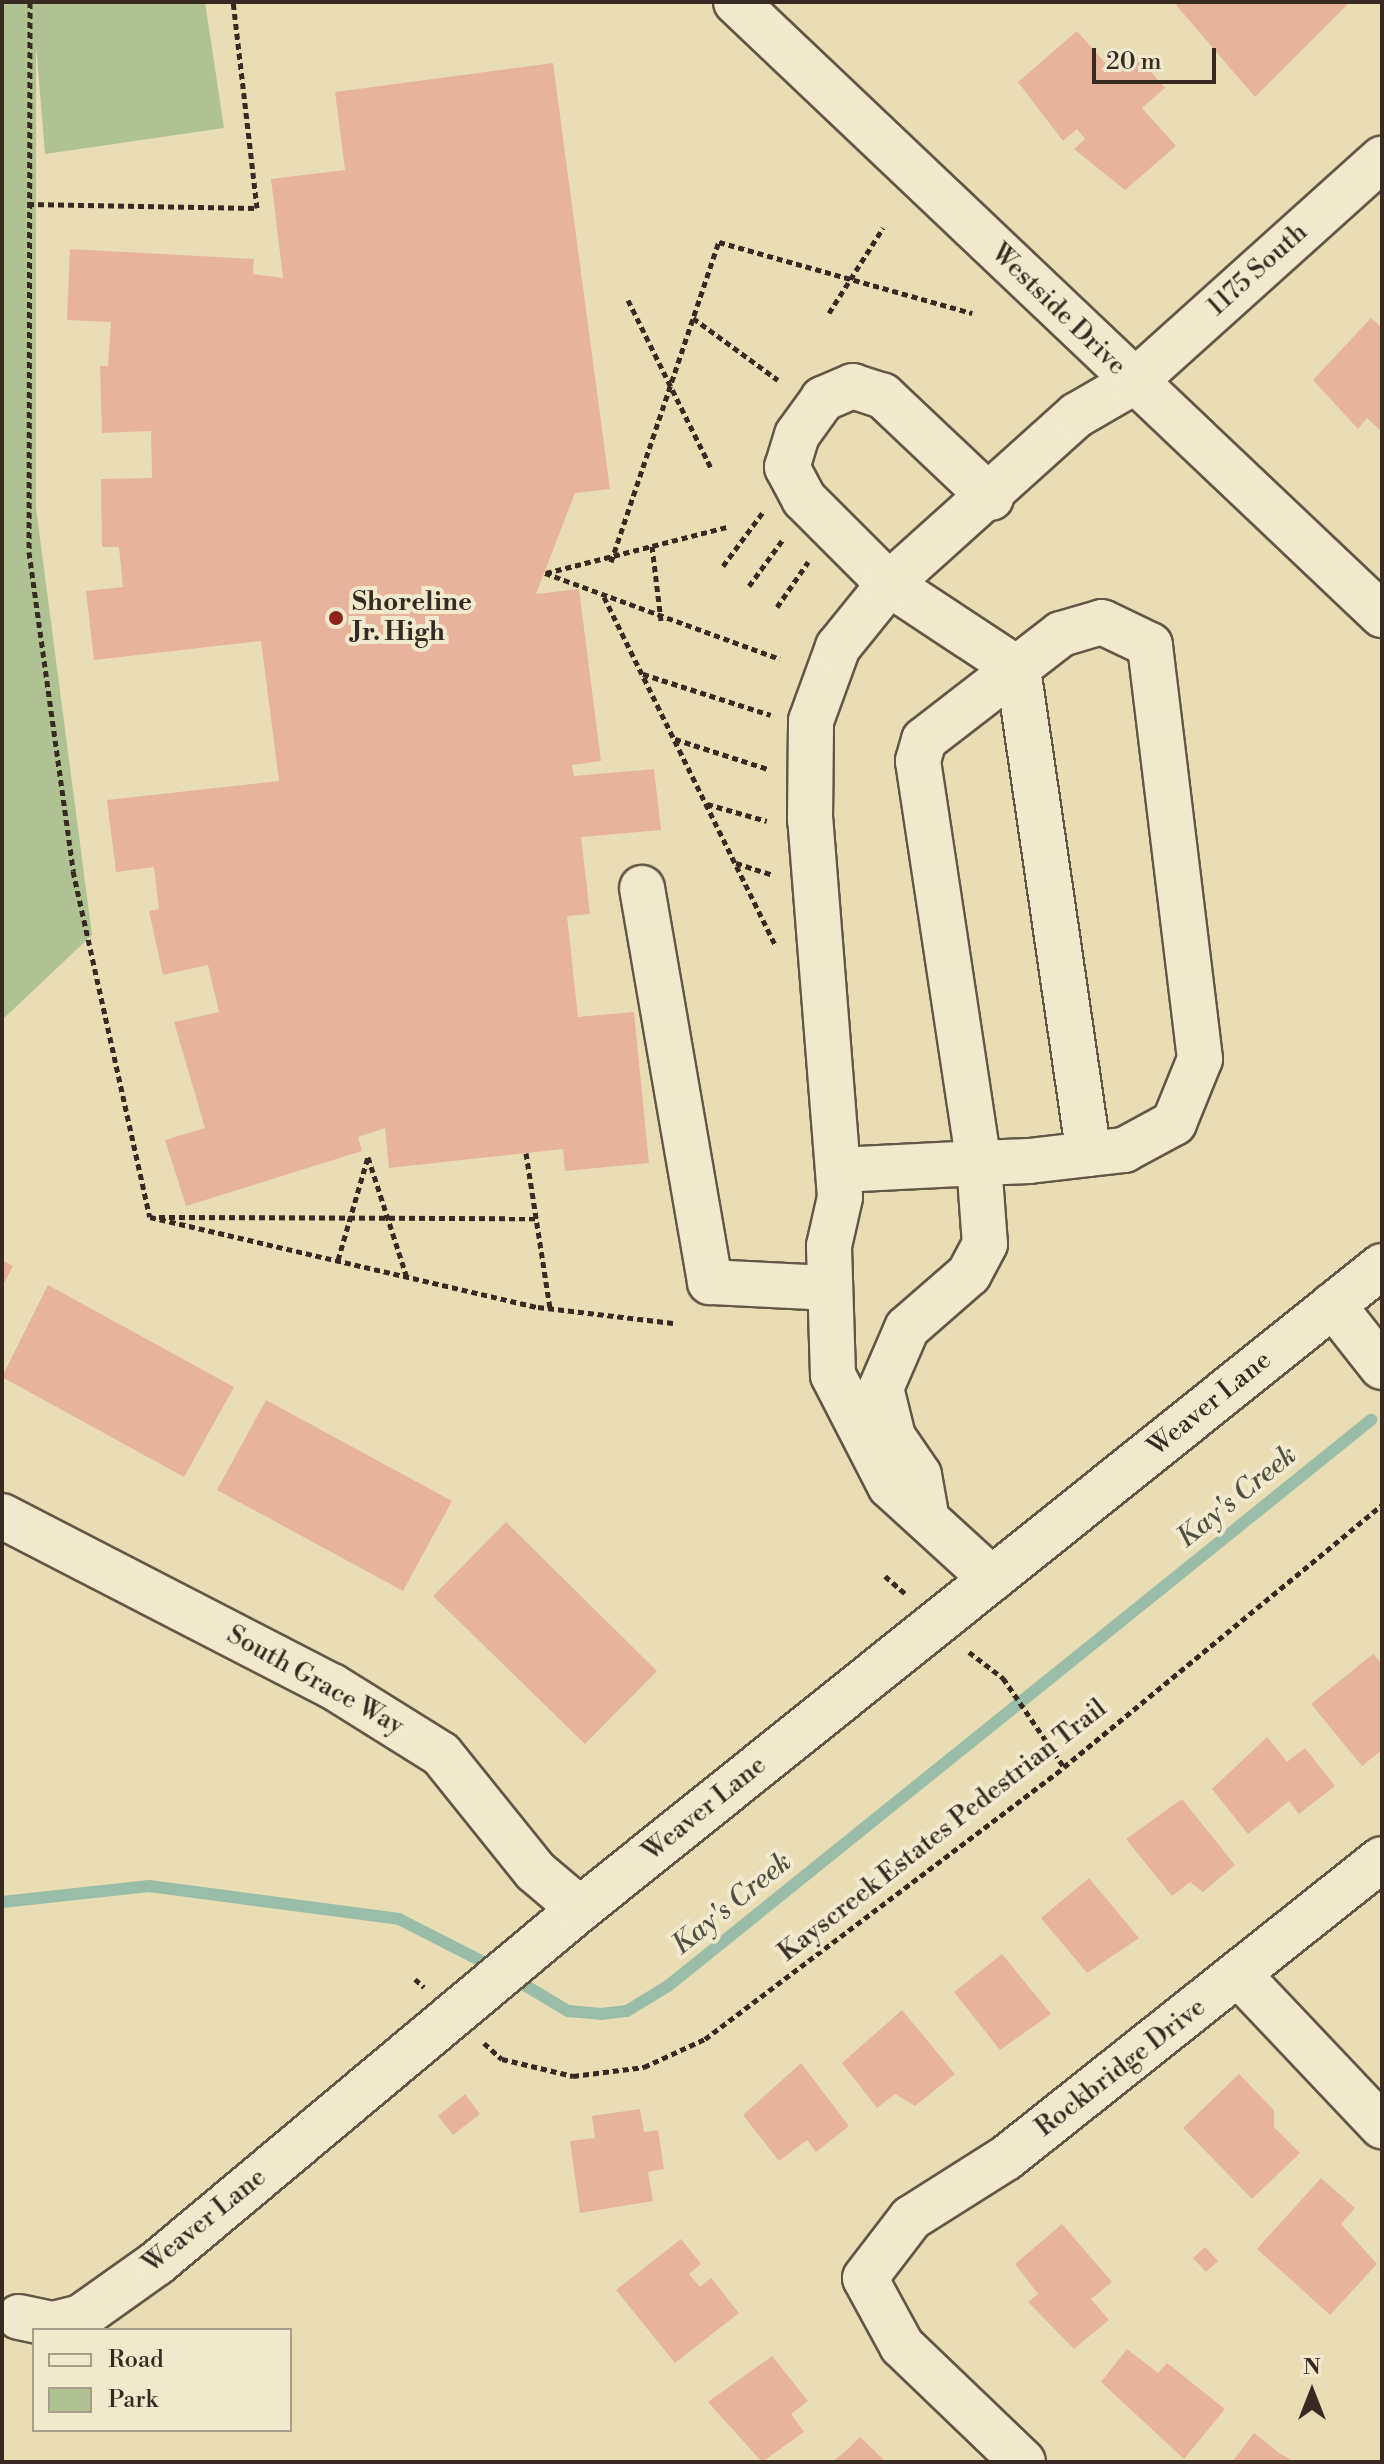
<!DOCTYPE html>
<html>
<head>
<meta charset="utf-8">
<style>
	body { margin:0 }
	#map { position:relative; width:1384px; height:2464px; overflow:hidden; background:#e9ddb4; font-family:"Libre Bodoni",serif }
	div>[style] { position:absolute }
	.green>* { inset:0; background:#b0c292 }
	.stream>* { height:12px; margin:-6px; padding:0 6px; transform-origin:6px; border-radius:6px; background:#99bda8 }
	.building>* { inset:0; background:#e7b49b }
	.path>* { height:5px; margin-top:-2.5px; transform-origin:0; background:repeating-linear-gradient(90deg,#362a23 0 6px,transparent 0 10px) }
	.roads { filter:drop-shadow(2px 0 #635747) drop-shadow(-2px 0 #635747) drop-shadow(0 2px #635747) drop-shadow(0 -2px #635747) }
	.minor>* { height:44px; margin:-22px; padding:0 22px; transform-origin:22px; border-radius:22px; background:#f1e9ce }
	.dots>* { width:22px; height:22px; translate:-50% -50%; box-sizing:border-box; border:4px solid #f1e9ce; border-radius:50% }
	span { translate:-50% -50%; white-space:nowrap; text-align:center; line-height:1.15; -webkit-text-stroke:8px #f1e9ce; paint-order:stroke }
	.street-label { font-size:26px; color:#362a23 }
	.poi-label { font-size:26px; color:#362a23; font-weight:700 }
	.left { translate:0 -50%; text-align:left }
	.water-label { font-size:28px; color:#4f4f44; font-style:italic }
	.frame { position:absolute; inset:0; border:4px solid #362a23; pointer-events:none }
	.legend { position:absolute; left:32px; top:2328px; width:260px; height:104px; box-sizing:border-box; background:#f1e9ce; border:2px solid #a69d8a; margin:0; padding:10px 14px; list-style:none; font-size:24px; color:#362a23 }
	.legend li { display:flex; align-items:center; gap:16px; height:40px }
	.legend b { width:40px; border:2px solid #a69d8a }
	.north { position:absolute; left:1272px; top:2352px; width:80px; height:80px; -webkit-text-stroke:6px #f1e9ce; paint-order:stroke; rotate:0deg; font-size:22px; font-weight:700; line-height:32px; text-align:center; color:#362a23 }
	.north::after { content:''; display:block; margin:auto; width:28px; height:36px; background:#362a23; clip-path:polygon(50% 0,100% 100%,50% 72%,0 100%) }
	.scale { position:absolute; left:1092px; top:48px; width:124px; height:36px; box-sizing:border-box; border:4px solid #362a23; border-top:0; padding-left:10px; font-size:24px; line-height:28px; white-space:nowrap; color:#362a23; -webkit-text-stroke:6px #f1e9ce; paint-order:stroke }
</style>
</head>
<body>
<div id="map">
	<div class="green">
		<div style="clip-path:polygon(2px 2px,205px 2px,224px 128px,45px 154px,36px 45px,36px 508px,92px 935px,2px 1020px)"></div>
	</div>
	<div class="stream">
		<div style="left:2px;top:1902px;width:148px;rotate:-6.2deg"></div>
		<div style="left:149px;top:1886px;width:252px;rotate:7.5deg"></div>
		<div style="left:399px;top:1919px;width:108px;rotate:27deg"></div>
		<div style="left:511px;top:1977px;width:66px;rotate:30.8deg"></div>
		<div style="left:568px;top:2011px;width:33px;rotate:5deg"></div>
		<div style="left:601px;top:2014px;width:26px;rotate:-7deg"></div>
		<div style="left:627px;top:2011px;width:48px;rotate:-31.4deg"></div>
		<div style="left:668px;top:1986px;width:903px;rotate:-38.84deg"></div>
	</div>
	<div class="building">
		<div style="clip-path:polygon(1350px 2px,1255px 97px,1176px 5px,1180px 2px)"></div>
		<div style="clip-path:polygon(1077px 31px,1114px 73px,1136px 55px,1165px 88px,1142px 108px,1176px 146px,1125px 190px,1074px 149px,1085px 139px,1077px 129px,1063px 141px,1018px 82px)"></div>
		<div style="clip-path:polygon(553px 63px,610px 489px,575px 493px,536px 594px,579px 589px,601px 761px,572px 765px,574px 776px,654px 769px,661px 830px,581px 837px,590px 914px,567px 916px,578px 1017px,634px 1012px,649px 1163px,565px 1171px,563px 1149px,389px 1168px,385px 1128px,358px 1137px,362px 1151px,186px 1206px,165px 1140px,205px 1128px,174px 1022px,219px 1012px,208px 965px,163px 975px,149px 911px,159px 909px,154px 867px,116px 872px,107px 800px,279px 781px,261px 641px,94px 660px,86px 591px,123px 587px,119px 547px,102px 547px,101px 479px,152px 478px,151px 431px,102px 433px,100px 366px,108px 366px,111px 322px,67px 320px,70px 249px,254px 259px,253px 274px,283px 278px,271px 179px,345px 170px,335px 92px)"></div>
		<div style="clip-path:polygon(1371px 318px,1382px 328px,1382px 432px,1367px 418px,1358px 429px,1313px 380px)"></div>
		<div style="clip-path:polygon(2px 1260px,13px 1266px,2px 1287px)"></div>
		<div style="clip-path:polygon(48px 1285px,234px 1387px,184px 1477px,2px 1377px)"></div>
		<div style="clip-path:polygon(266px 1400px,452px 1501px,403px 1591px,217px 1490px)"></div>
		<div style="clip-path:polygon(506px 1522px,657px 1671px,585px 1744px,433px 1596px)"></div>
		<div style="clip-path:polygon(1373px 1654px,1382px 1664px,1382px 1750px,1362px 1766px,1311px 1704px)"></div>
		<div style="clip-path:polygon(1267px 1737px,1287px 1762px,1305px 1748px,1335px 1786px,1299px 1814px,1289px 1801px,1248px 1834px,1212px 1789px)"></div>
		<div style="clip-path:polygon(1182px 1799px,1235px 1865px,1203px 1892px,1190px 1882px,1172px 1896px,1126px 1839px)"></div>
		<div style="clip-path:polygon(1089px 1878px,1139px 1938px,1087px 1973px,1041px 1918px)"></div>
		<div style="clip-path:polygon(1002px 1954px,1051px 2014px,1000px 2050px,954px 1992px)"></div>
		<div style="clip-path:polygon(902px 2010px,955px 2074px,915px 2106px,895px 2094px,877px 2108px,842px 2063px)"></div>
		<div style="clip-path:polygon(801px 2063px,849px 2126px,816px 2152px,807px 2140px,779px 2161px,743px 2115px)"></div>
		<div style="clip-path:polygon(1239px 2074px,1274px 2110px,1274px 2127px,1300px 2153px,1252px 2199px,1183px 2128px)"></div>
		<div style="clip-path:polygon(465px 2094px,480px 2114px,453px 2135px,438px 2116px)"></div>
		<div style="clip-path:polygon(640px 2109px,644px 2132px,658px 2130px,664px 2169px,648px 2172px,653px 2201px,580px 2213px,570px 2141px,595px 2138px,592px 2116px)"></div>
		<div style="clip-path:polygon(1321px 2178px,1355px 2208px,1341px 2224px,1377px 2264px,1330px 2315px,1257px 2249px)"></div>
		<div style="clip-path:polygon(1062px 2224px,1112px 2282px,1091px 2299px,1109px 2320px,1074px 2349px,1028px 2302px,1038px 2294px,1015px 2264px)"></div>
		<div style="clip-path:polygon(681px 2239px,701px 2264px,689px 2274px,700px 2287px,711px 2278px,739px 2313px,675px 2363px,616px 2290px)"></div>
		<div style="clip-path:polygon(1205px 2247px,1218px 2261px,1206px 2272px,1193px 2258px)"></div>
		<div style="clip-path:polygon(1127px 2349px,1158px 2373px,1167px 2363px,1225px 2409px,1184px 2459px,1101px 2382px)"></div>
		<div style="clip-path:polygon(772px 2356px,808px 2401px,791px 2414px,804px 2432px,762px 2462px,708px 2402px)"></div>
		<div style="clip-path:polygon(1254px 2433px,1279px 2453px,1295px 2462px,1232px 2462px)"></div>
		<div style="clip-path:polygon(860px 2437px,886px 2462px,832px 2462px,847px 2450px)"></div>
	</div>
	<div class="path">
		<div style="left:30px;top:2px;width:550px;rotate:90.1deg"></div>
		<div style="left:29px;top:552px;width:322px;rotate:82.1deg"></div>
		<div style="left:73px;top:871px;width:354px;rotate:77.5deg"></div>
		<div style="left:150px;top:1217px;width:398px;rotate:13.1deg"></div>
		<div style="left:538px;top:1307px;width:136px;rotate:6.8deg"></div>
		<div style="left:28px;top:204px;width:229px;rotate:1deg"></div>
		<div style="left:257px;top:208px;width:207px;rotate:-96.6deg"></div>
		<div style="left:628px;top:300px;width:187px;rotate:63.7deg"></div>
		<div style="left:829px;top:313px;width:101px;rotate:-57.6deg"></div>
		<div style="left:693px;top:318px;width:105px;rotate:36.1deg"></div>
		<div style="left:652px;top:546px;width:75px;rotate:83.1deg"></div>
		<div style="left:611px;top:562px;width:338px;rotate:-71.4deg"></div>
		<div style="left:719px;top:242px;width:263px;rotate:15.7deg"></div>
		<div style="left:723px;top:566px;width:67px;rotate:-53.5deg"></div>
		<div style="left:545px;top:573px;width:250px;rotate:20.1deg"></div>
		<div style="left:546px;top:573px;width:187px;rotate:-14.3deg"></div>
		<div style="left:749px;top:586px;width:59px;rotate:-53.9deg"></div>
		<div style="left:604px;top:597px;width:387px;rotate:63.8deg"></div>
		<div style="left:777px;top:607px;width:55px;rotate:-55.4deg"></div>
		<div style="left:643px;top:674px;width:134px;rotate:17.8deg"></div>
		<div style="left:675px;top:739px;width:98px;rotate:17.9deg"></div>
		<div style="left:707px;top:804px;width:62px;rotate:15.8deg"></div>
		<div style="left:736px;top:863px;width:38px;rotate:18deg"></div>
		<div style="left:526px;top:1153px;width:157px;rotate:81.2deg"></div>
		<div style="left:159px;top:1217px;width:376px;rotate:0.2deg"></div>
		<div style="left:338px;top:1260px;width:107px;rotate:-73.8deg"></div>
		<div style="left:368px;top:1157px;width:124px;rotate:72.1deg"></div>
		<div style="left:885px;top:1576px;width:28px;rotate:41deg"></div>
		<div style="left:969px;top:1652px;width:43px;rotate:37.4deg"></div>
		<div style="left:1003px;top:1678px;width:108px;rotate:55.6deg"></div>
		<div style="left:415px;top:1979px;width:12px;rotate:42deg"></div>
		<div style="left:484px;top:2043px;width:24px;rotate:42deg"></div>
		<div style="left:502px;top:2059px;width:73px;rotate:13.5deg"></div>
		<div style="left:573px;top:2076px;width:72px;rotate:-7.2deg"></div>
		<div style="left:644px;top:2067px;width:67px;rotate:-24.7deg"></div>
		<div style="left:705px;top:2039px;width:450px;rotate:-37.1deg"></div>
		<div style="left:1064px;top:1767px;width:412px;rotate:-39.5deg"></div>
	</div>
	<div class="roads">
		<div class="minor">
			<div style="left:736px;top:2px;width:891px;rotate:43.5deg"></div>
			<div style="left:991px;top:498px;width:149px;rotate:-136.6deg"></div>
			<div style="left:883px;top:396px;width:32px;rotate:-162deg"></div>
			<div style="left:853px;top:386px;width:33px;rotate:157deg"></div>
			<div style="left:823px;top:399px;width:44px;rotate:125.8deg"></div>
			<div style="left:797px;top:435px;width:34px;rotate:107deg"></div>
			<div style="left:787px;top:467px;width:36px;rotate:62deg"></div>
			<div style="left:804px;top:499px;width:120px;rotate:45deg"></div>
			<div style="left:889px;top:584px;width:154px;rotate:33.4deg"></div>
			<div style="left:1018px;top:669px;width:490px;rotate:81.7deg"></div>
			<div style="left:642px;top:888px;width:400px;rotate:80.2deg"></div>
			<div style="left:710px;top:1282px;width:119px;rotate:2.9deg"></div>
			<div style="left:839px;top:1170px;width:140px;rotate:-2.9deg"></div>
			<div style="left:979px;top:1163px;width:50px;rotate:-2.3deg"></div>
			<div style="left:1029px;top:1161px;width:96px;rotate:-6.6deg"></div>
			<div style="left:1124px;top:1150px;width:57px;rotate:-28.4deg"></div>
			<div style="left:1174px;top:1123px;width:69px;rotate:-67.9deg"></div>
			<div style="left:1200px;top:1059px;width:417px;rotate:-96.9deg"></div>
			<div style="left:1150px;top:645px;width:53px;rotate:-154.4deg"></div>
			<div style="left:1102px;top:622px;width:43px;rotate:163.7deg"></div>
			<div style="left:1061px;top:634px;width:173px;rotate:142.3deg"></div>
			<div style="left:924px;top:740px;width:22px;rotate:106deg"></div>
			<div style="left:918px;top:761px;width:407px;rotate:81.4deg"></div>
			<div style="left:979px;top:1163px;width:81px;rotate:85.8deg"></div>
			<div style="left:985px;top:1244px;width:34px;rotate:118deg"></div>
			<div style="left:969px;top:1274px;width:82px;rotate:138.9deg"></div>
			<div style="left:907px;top:1328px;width:65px;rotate:113.4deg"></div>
			<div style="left:881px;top:1388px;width:50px;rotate:76.2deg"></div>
			<div style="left:893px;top:1437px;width:46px;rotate:55.6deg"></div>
			<div style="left:919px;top:1475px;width:40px;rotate:80deg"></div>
			<div style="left:1333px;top:1305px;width:79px;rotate:51.7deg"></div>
			<div style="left:2px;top:1516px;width:371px;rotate:27.3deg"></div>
			<div style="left:332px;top:1686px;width:128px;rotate:32deg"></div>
			<div style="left:441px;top:1754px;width:150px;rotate:51.2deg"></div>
			<div style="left:535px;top:1871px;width:59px;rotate:40.2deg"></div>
			<div style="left:992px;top:1579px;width:138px;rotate:-137.6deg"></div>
			<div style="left:890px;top:1486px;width:125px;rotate:-117.2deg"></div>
			<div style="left:833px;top:1375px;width:129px;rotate:-91.8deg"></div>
			<div style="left:829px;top:1246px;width:50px;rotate:-77.3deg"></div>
			<div style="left:840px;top:1197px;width:378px;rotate:-94.5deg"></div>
			<div style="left:810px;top:820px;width:99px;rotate:-89.4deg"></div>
			<div style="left:811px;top:721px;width:79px;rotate:-70deg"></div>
			<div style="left:838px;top:647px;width:81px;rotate:-51deg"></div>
			<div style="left:889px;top:584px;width:253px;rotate:-42deg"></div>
			<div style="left:1077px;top:415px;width:66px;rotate:-30.1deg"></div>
			<div style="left:1134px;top:382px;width:334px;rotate:-42deg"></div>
			<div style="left:1240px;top:1976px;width:207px;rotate:46.6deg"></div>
			<div style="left:19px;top:2317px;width:35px;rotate:12deg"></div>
			<div style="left:53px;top:2324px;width:29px;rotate:-14deg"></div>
			<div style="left:81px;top:2317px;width:93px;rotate:-35.4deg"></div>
			<div style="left:157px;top:2263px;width:552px;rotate:-39.93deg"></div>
			<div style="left:580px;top:1909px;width:1028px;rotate:-38.72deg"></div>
			<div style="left:1023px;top:2462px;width:168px;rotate:-136.2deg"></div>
			<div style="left:902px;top:2346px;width:77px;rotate:-118.6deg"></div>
			<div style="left:865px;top:2278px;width:76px;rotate:-52.5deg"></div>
			<div style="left:911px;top:2218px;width:112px;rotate:-32.3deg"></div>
			<div style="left:1006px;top:2158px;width:480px;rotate:-38.5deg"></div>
		</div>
	</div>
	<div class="dots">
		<div style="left:336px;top:618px;background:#8f2418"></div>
	</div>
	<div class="street-label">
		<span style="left:1258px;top:270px;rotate:-42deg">1175 South</span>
		<span style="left:1058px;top:310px;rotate:44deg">Westside Drive</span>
		<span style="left:1210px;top:1404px;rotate:-39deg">Weaver Lane</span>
		<span style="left:315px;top:1681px;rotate:29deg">South Grace Way</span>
		<span style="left:705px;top:1809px;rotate:-39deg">Weaver Lane</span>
		<span style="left:943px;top:1831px;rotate:-38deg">Kayscreek Estates Pedestrian Trail</span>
		<span style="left:1121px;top:2068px;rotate:-38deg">Rockbridge Drive</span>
		<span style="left:205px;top:2221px;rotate:-39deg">Weaver Lane</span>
	</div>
	<div class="poi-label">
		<span class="left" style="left:352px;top:618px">Shoreline<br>Jr. High</span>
	</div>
	<div class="water-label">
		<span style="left:1237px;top:1497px;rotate:-39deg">Kay's Creek</span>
		<span style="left:732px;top:1904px;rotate:-39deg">Kay's Creek</span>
	</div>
	<div class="frame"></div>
	<ul class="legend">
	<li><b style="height:10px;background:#f1e9ce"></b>Road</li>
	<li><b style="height:22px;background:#b0c292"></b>Park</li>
	</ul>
	<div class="north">N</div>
	<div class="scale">20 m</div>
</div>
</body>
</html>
